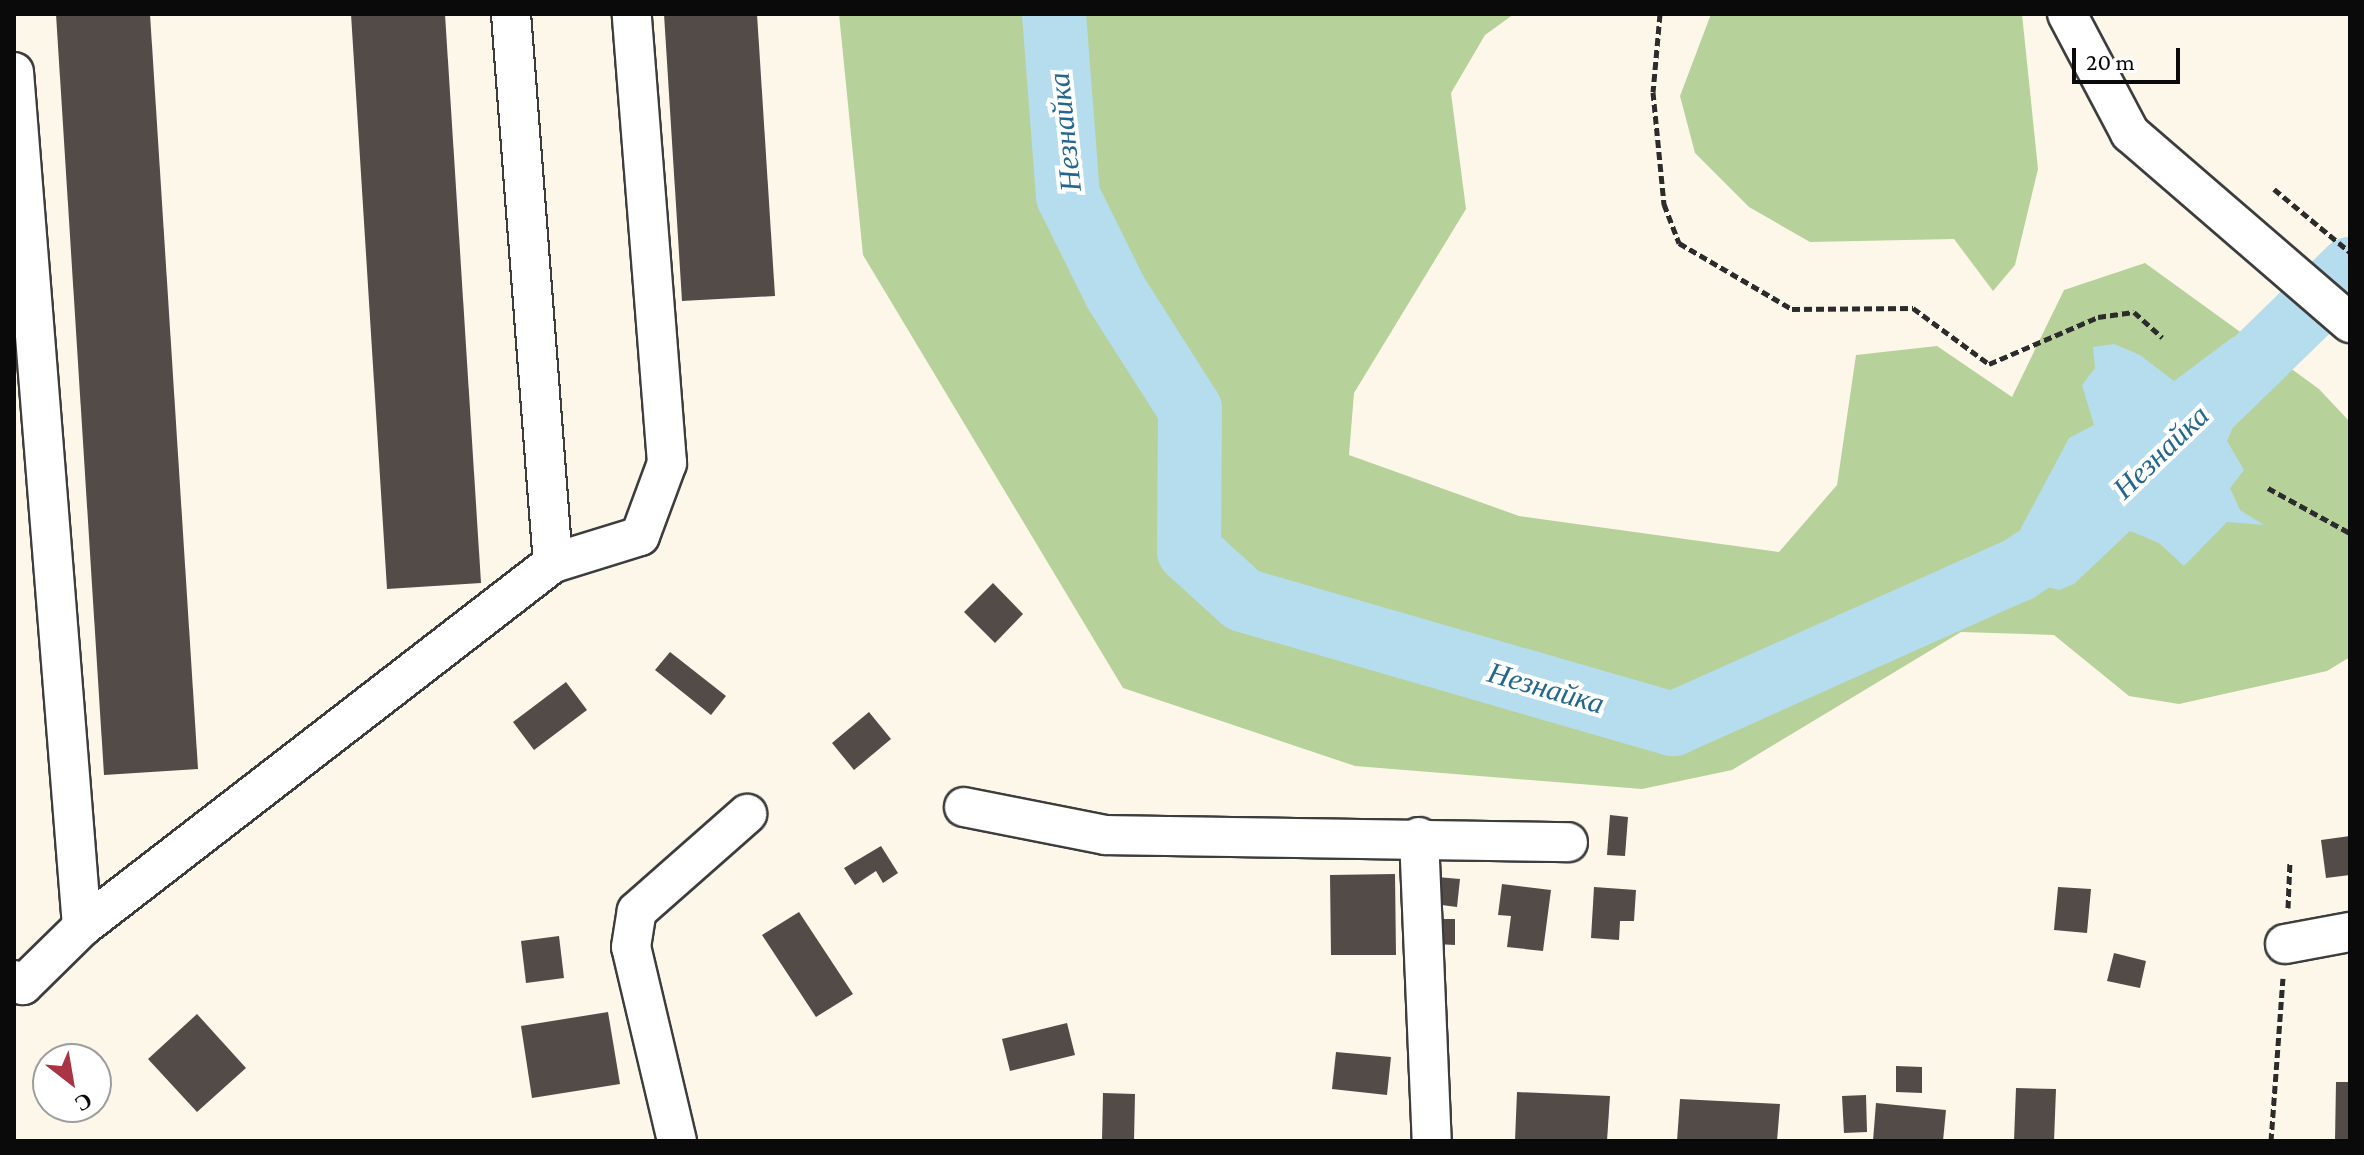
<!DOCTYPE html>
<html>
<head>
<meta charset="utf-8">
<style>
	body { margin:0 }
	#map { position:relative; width:2364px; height:1155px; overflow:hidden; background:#fdf7ea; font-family:"Crimson Pro",serif }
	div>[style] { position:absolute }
	.forest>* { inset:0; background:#b7d19a }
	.water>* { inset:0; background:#b5ddee }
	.river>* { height:64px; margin:-32px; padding:0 32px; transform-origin:32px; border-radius:32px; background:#b5ddee }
	.building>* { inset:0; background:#524b48 }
	.path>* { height:5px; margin-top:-2.5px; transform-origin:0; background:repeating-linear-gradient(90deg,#2c2c2c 0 8px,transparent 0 12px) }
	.roads { filter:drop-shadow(2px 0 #3d3d3d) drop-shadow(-2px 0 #3d3d3d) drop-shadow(0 2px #3d3d3d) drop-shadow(0 -2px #3d3d3d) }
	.minor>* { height:38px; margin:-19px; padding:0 19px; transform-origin:19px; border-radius:19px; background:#fff }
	span { translate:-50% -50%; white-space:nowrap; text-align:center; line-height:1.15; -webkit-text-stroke:8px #fff; paint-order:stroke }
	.water-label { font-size:30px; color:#24678c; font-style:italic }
	.frame { position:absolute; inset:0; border:16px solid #0a0a0a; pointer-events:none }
	.north { position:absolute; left:32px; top:1043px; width:80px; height:80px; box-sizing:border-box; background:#fff; border:2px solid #9d9d9d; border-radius:50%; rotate:149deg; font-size:22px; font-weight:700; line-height:32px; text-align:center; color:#0a0a0a }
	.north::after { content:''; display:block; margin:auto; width:28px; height:36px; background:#a93443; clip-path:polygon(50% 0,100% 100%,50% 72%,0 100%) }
	.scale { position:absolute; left:2072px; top:48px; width:108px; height:36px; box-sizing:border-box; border:4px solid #0a0a0a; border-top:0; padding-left:10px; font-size:24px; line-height:28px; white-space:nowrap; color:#0a0a0a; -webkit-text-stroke:6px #fff; paint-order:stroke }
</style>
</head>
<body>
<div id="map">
	<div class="forest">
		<div style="clip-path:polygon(839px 14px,1514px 14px,1485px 35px,1451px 93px,1466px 209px,1354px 393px,1349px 455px,1519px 516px,1779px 552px,1837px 485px,1856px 355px,1937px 346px,2012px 397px,2064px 290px,2145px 263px,2319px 389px,2350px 422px,2350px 657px,2327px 671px,2179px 704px,2129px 696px,2054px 635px,1961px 632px,1732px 770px,1642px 789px,1355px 766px,1123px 688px,863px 255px)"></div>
		<div style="clip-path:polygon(1711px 14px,2022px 14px,2038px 169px,2015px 265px,1993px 291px,1954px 239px,1810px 242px,1749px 207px,1695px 153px,1680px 96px)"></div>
	</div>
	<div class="water">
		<div style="clip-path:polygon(2233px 337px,2262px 358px,2227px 441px,2244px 470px,2230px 488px,2240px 510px,2264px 525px,2227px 522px,2184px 566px,2159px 543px,2130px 531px,2074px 584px,2059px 590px,2032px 583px,2018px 570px,2021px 528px,2069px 438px,2094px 425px,2082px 385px,2095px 368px,2093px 347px,2114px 344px,2140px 355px,2174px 381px)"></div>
	</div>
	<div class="river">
		<div style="left:1054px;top:14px;width:183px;rotate:85.6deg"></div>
		<div style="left:1068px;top:196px;width:108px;rotate:63.7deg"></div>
		<div style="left:1116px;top:293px;width:138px;rotate:57.5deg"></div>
		<div style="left:1190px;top:409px;width:142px;rotate:90.4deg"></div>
		<div style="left:1189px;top:551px;width:73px;rotate:42.2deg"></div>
		<div style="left:1243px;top:600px;width:448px;rotate:16.1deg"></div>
		<div style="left:1673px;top:724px;width:378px;rotate:-24.1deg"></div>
		<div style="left:2018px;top:570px;width:87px;rotate:-33.7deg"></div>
		<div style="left:2197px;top:418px;width:214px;rotate:-44.2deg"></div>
	</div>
	<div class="building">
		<div style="clip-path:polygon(56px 14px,150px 14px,198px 769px,104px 775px)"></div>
		<div style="clip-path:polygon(351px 14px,445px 14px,481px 583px,387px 589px)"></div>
		<div style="clip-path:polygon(664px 14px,757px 14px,775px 296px,682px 301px)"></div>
		<div style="clip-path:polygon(993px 583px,1023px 614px,995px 643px,964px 612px)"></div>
		<div style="clip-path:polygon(670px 652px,726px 696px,711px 715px,655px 670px)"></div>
		<div style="clip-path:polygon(566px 682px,587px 710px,534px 750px,513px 722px)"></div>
		<div style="clip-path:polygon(869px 712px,891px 739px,854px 770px,832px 743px)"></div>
		<div style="clip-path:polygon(1610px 815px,1628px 817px,1625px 856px,1607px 855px)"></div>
		<div style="clip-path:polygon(2350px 836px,2350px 875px,2326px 878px,2321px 840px)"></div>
		<div style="clip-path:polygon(881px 846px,898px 873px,883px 883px,876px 871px,855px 885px,844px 868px)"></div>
		<div style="clip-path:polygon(1395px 874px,1396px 955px,1331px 955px,1330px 875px)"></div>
		<div style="clip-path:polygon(1437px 877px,1460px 879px,1457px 907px,1434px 904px)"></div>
		<div style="clip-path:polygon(1502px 884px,1551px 890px,1543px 951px,1507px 947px,1511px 916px,1498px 915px)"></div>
		<div style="clip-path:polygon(1594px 887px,1636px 890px,1634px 921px,1620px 921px,1619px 940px,1591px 938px)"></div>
		<div style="clip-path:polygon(2058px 887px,2091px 889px,2087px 933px,2054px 930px)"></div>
		<div style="clip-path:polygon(799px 912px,853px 994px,816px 1017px,762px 935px)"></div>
		<div style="clip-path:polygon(1437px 919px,1455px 919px,1455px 945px,1436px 944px)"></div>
		<div style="clip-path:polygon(559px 936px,564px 978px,526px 983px,521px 941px)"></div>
		<div style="clip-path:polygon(2114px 953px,2146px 961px,2140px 988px,2107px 981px)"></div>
		<div style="clip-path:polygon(608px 1012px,620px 1084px,532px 1098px,521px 1026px)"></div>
		<div style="clip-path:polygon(197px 1014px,246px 1068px,197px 1112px,148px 1059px)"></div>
		<div style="clip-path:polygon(1067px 1023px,1075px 1055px,1010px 1071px,1002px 1039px)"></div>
		<div style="clip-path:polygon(1336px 1052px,1391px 1057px,1387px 1095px,1332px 1089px)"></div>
		<div style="clip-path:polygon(1896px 1066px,1922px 1067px,1922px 1093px,1896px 1092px)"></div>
		<div style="clip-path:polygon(2336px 1082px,2350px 1082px,2350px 1141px,2335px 1141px)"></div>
		<div style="clip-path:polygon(2016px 1088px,2056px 1089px,2054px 1141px,2014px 1141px)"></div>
		<div style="clip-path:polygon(1517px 1092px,1610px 1096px,1607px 1141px,1515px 1141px)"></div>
		<div style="clip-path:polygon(1103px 1093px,1135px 1094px,1134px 1141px,1102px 1141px)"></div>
		<div style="clip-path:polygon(1866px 1095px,1867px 1132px,1844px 1133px,1842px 1096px)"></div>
		<div style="clip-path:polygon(1680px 1099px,1780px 1104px,1777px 1141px,1677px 1141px)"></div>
		<div style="clip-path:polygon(1876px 1103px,1946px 1110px,1943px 1141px,1873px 1141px)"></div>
	</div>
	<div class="path">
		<div style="left:1660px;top:14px;width:78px;rotate:95.1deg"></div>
		<div style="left:1653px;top:92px;width:113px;rotate:84.4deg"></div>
		<div style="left:1664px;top:204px;width:42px;rotate:69deg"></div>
		<div style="left:1679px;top:243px;width:131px;rotate:30.3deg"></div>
		<div style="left:1792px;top:309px;width:121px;rotate:-0.5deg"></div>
		<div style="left:1913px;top:308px;width:94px;rotate:36.4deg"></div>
		<div style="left:1989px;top:364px;width:119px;rotate:-23.3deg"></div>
		<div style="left:2098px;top:317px;width:36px;rotate:-8deg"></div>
		<div style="left:2134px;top:312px;width:38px;rotate:42deg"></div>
		<div style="left:2274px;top:189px;width:99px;rotate:39.7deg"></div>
		<div style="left:2268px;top:488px;width:94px;rotate:28.8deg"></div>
		<div style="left:2288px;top:908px;width:47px;rotate:-87.6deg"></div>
		<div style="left:2271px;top:1141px;width:163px;rotate:-85.8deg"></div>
	</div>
	<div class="roads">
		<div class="minor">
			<div style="left:511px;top:14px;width:551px;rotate:85.63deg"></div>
			<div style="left:553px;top:563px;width:91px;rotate:-17.2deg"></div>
			<div style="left:640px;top:536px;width:78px;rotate:-69.7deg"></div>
			<div style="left:667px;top:463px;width:450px;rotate:-94.5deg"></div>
			<div style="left:2067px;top:14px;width:135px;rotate:62.1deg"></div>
			<div style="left:2130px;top:133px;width:291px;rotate:40.8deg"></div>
			<div style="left:14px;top:72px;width:858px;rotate:85.45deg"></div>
			<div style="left:82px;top:927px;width:83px;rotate:135.5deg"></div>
			<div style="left:23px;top:985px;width:10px;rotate:-151deg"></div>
			<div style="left:964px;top:807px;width:144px;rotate:11.2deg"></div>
			<div style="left:1105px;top:835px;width:463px;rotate:0.9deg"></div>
			<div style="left:1419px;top:837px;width:304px;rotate:87.6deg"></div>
			<div style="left:82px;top:927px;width:595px;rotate:-37.7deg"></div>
			<div style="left:2285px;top:944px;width:66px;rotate:-10.5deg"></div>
			<div style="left:677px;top:1141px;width:199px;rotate:-103.3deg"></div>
			<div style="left:631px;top:947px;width:36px;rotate:-81deg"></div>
			<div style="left:637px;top:911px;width:147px;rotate:-41.4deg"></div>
		</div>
	</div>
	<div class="water-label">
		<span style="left:1065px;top:132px;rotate:-96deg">Незнайка</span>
		<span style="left:2161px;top:452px;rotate:-44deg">Незнайка</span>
		<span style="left:1546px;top:688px;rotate:16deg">Незнайка</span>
	</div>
	<div class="frame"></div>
	<div class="north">С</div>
	<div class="scale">20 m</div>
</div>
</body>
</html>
